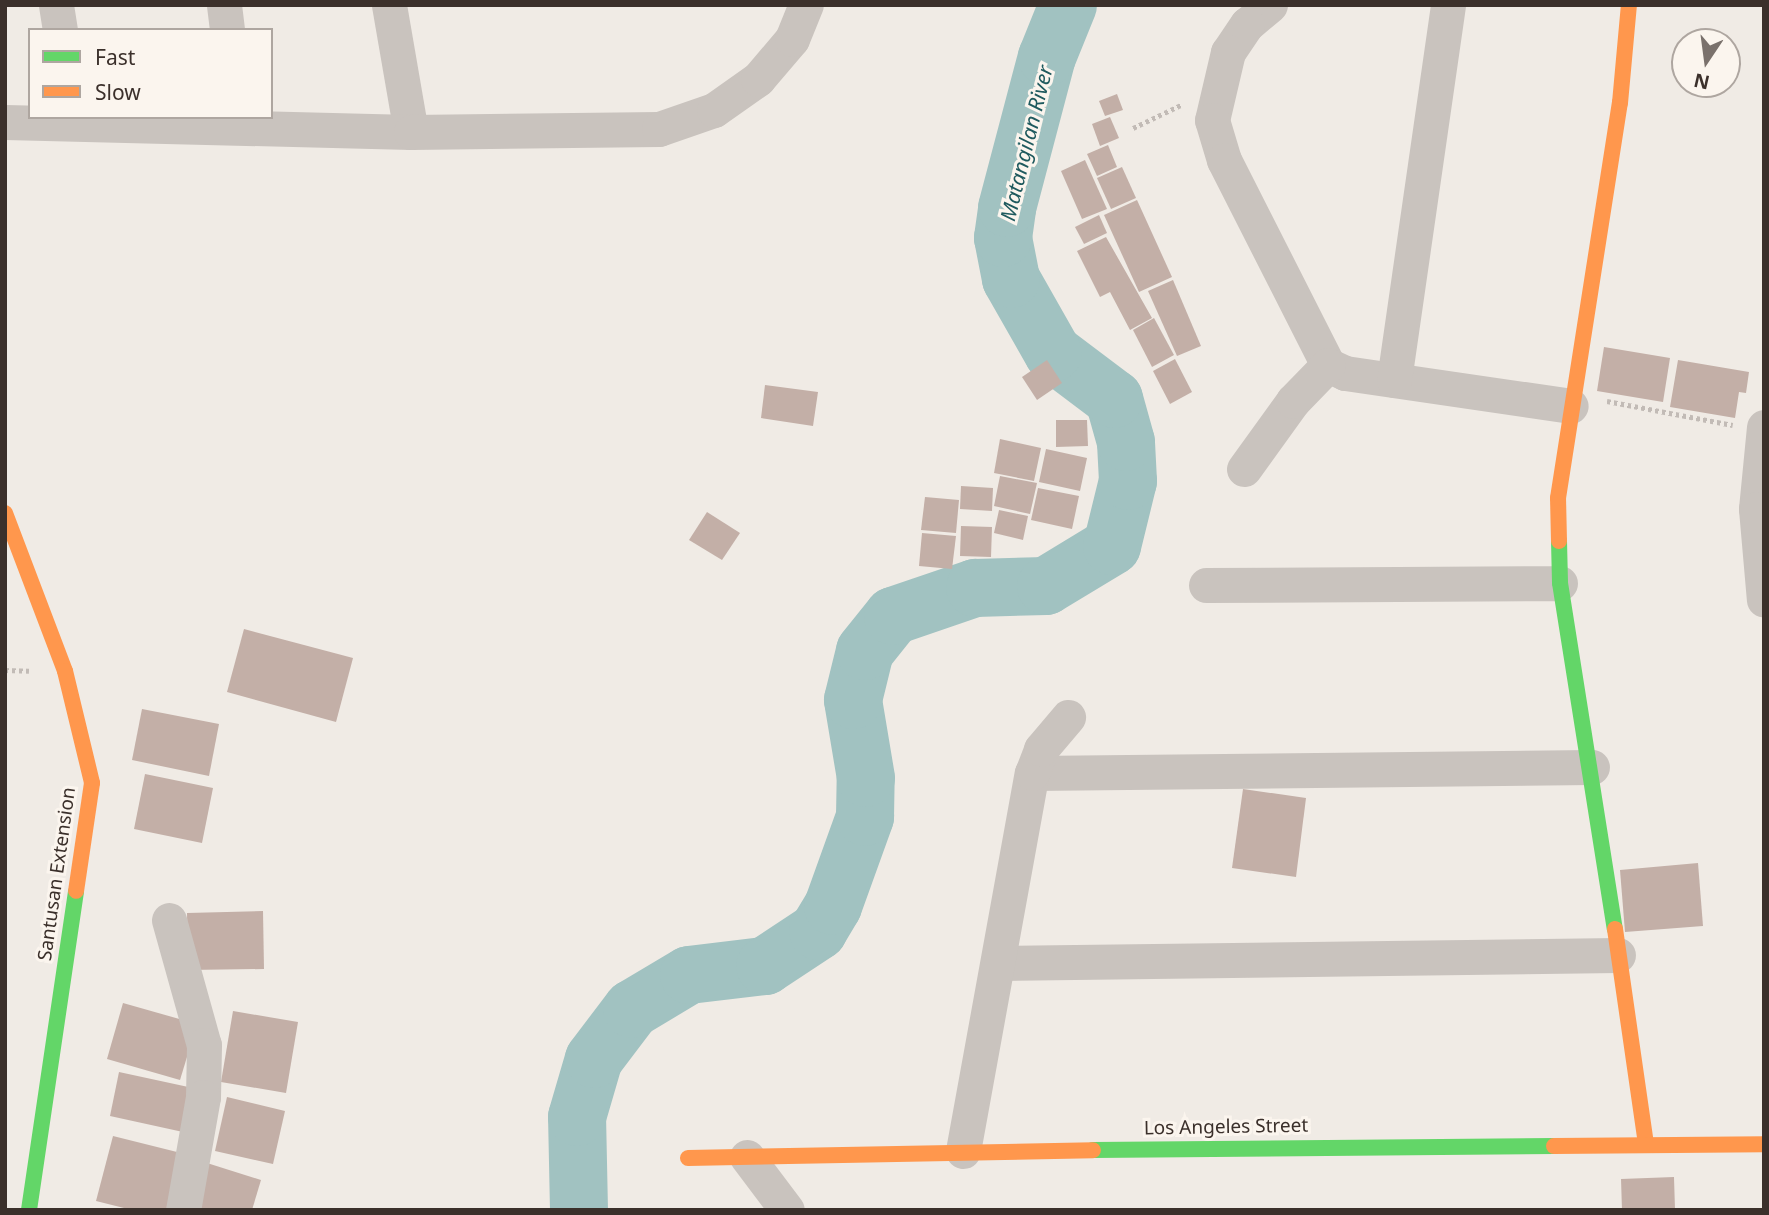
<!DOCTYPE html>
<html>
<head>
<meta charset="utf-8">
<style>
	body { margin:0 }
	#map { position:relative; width:1769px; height:1215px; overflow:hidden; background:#f0ebe5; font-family:"Noto Sans",sans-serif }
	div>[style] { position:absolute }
	.river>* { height:58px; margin:-29px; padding:0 29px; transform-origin:29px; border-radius:29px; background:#a1c2c1 }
	.building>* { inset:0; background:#c3afa7 }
	.path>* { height:4.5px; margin-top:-2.25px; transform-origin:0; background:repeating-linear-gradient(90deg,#c2bbb6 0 3.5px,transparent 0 7px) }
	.street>* { height:35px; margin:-17.5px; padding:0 17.5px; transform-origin:17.5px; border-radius:17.5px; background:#c9c3be }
	.fast>* { height:16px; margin:-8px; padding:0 8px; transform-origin:8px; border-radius:8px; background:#63d668 }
	.slow>* { height:16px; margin:-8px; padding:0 8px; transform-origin:8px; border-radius:8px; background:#ff974d }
	span { translate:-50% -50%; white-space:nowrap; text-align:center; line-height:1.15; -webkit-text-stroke:6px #fbf5ee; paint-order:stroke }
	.street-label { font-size:19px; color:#3b302b }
	.water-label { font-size:21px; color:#1f5a5e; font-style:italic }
	.frame { position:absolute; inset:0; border:7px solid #3b302b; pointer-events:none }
	.legend { position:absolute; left:28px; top:28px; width:245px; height:91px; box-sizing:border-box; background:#fbf5ee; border:2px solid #aea6a0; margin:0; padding:9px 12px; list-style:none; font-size:21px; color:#3b302b }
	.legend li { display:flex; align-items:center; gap:14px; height:35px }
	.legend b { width:35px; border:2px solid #aea6a0 }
	.north { position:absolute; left:1671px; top:28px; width:70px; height:70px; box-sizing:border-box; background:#fbf5ee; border:2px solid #aea6a0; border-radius:50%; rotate:193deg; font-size:19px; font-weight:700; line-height:28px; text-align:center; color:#3b302b }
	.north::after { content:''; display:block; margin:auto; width:24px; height:32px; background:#7a716c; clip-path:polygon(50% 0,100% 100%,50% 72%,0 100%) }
</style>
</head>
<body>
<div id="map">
	<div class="river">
		<div style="left:579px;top:1210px;width:93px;rotate:-91.2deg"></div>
		<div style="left:577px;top:1117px;width:60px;rotate:-73.7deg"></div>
		<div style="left:594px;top:1059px;width:63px;rotate:-52.8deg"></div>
		<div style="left:632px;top:1009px;width:66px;rotate:-30.8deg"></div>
		<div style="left:689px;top:975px;width:77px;rotate:-6.8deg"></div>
		<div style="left:765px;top:966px;width:64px;rotate:-33.4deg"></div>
		<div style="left:818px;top:931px;width:29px;rotate:-59deg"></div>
		<div style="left:833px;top:906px;width:95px;rotate:-70.2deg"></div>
		<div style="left:865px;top:817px;width:39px;rotate:-89deg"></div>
		<div style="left:866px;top:778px;width:79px;rotate:-99.5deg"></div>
		<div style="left:853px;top:700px;width:50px;rotate:-76.2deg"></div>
		<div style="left:865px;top:651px;width:45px;rotate:-51.3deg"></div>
		<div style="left:893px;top:616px;width:87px;rotate:-18.9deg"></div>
		<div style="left:975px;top:588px;width:71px;rotate:-1.6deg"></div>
		<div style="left:1046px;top:586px;width:77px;rotate:-31.2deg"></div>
		<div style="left:1112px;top:546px;width:67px;rotate:-76.2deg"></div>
		<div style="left:1128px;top:481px;width:39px;rotate:-93deg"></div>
		<div style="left:1126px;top:442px;width:45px;rotate:-105.6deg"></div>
		<div style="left:1114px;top:399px;width:76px;rotate:-143deg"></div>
		<div style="left:1053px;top:353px;width:85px;rotate:-119.6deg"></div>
		<div style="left:1011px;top:279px;width:42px;rotate:-101deg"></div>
		<div style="left:1003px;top:238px;width:30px;rotate:-82deg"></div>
		<div style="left:1007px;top:208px;width:156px;rotate:-75.2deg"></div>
		<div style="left:1047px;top:57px;width:56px;rotate:-68deg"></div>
	</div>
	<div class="building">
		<div style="clip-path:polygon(1117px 94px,1123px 110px,1105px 116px,1099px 101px)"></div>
		<div style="clip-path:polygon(1110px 117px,1119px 138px,1100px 146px,1092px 124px)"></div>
		<div style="clip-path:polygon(1108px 145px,1117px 167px,1097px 176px,1087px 154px)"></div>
		<div style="clip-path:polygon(1085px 160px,1107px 209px,1082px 219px,1061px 171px)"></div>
		<div style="clip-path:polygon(1122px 167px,1136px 198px,1111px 209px,1097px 178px)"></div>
		<div style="clip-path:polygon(1137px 200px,1172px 277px,1139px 292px,1104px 215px)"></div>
		<div style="clip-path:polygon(1099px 215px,1107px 233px,1084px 244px,1075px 227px)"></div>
		<div style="clip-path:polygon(1106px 237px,1152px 318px,1130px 330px,1110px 292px,1100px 297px,1077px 251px)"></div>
		<div style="clip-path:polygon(1173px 280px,1201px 346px,1177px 356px,1148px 291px)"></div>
		<div style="clip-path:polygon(1154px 318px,1174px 355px,1152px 367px,1133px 330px)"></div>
		<div style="clip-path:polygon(1604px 347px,1670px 358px,1663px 402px,1597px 391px)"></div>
		<div style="clip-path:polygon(1175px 359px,1192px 392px,1170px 404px,1153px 371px)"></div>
		<div style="clip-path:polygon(1047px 360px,1062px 383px,1037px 400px,1022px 377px)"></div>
		<div style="clip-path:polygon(1678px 360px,1749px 372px,1746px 393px,1739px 392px,1735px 418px,1670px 407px)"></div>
		<div style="clip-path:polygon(765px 385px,818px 392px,813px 426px,761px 418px)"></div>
		<div style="clip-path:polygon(1056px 420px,1087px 420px,1088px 446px,1056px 447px)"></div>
		<div style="clip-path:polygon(1000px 439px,1041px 448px,1034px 481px,994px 473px)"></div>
		<div style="clip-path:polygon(1046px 449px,1087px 458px,1080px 491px,1039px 482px)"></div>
		<div style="clip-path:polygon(1000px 476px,1037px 483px,1030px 514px,994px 506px)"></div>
		<div style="clip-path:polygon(961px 486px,993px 488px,992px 511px,960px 509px)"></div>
		<div style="clip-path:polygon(1038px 488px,1079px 496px,1072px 529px,1031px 520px)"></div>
		<div style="clip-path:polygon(925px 497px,959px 500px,956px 533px,921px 530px)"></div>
		<div style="clip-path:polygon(999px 510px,1028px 516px,1023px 540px,994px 533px)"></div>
		<div style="clip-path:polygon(707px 512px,740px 533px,722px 560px,689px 540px)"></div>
		<div style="clip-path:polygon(961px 526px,992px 527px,991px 557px,960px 556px)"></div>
		<div style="clip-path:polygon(922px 533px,956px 536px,952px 569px,919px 566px)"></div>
		<div style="clip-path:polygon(244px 629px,353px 658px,336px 722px,227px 692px)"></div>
		<div style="clip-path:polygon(142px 709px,219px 724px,209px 776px,132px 760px)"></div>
		<div style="clip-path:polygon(145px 774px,213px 788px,202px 843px,134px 829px)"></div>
		<div style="clip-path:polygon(1243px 789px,1306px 798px,1296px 877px,1232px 868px)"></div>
		<div style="clip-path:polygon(1698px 863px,1703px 926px,1625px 932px,1620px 870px)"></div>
		<div style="clip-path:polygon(263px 911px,264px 969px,188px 970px,187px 913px)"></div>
		<div style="clip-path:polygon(123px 1003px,197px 1024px,180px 1080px,107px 1059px)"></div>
		<div style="clip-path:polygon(233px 1011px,298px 1022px,286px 1093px,221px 1082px)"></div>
		<div style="clip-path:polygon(119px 1072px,193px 1088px,183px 1132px,110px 1116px)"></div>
		<div style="clip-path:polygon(227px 1097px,285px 1111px,273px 1164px,215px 1151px)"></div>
		<div style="clip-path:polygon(113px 1136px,185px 1154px,171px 1210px,132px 1210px,96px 1201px)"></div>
		<div style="clip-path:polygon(207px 1163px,261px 1180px,252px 1210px,192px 1210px)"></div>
		<div style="clip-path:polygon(1674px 1177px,1675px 1210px,1622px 1210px,1621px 1179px)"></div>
	</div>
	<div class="path">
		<div style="left:1133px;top:128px;width:53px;rotate:-25.6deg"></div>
		<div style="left:1607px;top:401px;width:128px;rotate:10.8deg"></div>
		<div style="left:5px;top:670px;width:24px;rotate:2deg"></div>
	</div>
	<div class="street">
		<div style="left:56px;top:5px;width:25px;rotate:81deg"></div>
		<div style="left:224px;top:5px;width:25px;rotate:83deg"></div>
		<div style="left:389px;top:5px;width:129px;rotate:80.2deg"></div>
		<div style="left:1270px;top:5px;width:30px;rotate:140deg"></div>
		<div style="left:1247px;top:24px;width:34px;rotate:124deg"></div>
		<div style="left:1228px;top:52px;width:70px;rotate:103.2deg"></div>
		<div style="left:1212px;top:120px;width:42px;rotate:73.3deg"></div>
		<div style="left:1224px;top:160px;width:230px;rotate:63.1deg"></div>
		<div style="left:1328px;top:365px;width:19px;rotate:25deg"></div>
		<div style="left:1345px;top:373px;width:228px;rotate:8.3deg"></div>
		<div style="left:5px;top:122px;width:406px;rotate:1.4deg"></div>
		<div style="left:411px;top:132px;width:248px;rotate:-0.7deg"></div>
		<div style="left:659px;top:129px;width:58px;rotate:-19.1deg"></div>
		<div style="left:714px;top:110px;width:54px;rotate:-35.2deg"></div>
		<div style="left:758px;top:79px;width:52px;rotate:-49.6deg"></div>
		<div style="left:792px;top:39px;width:37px;rotate:-68deg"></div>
		<div style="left:1394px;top:380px;width:379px;rotate:-81.8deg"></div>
		<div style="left:1764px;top:427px;width:82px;rotate:95.6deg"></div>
		<div style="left:1756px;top:509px;width:91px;rotate:85deg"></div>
		<div style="left:1244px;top:469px;width:84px;rotate:-54.2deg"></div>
		<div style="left:1293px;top:401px;width:50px;rotate:-45.8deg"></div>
		<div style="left:1206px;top:585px;width:354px;rotate:-0.3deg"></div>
		<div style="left:1032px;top:773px;width:560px;rotate:-0.61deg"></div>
		<div style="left:169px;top:920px;width:130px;rotate:74.4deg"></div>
		<div style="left:204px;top:1045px;width:52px;rotate:91.1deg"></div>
		<div style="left:203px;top:1097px;width:115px;rotate:100deg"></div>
		<div style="left:998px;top:963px;width:620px;rotate:-0.74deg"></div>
		<div style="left:963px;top:1151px;width:384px;rotate:-79.7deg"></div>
		<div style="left:1032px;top:773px;width:26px;rotate:-69deg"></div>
		<div style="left:1041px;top:749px;width:42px;rotate:-49.8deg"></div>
		<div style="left:747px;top:1157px;width:66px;rotate:53deg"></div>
	</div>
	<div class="fast">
		<div style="left:1559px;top:541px;width:42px;rotate:88.6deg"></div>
		<div style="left:1560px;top:583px;width:350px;rotate:81deg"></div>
		<div style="left:1093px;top:1150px;width:461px;rotate:-0.5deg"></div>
		<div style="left:29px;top:1210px;width:322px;rotate:-81.6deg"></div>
	</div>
	<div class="slow">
		<div style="left:5px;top:513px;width:169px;rotate:69.2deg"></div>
		<div style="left:65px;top:671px;width:115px;rotate:76.4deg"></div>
		<div style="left:92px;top:783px;width:109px;rotate:98.4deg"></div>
		<div style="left:1559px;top:541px;width:43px;rotate:-91.3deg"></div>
		<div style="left:1558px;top:498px;width:400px;rotate:-81.1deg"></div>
		<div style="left:1620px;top:103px;width:98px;rotate:-84.8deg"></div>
		<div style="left:1615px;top:929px;width:217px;rotate:81.8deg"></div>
		<div style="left:1554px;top:1146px;width:210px;rotate:-0.5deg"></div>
		<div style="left:688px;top:1158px;width:405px;rotate:-1.1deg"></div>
	</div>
	<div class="street-label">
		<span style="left:57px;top:874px;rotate:-82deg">Santusan Extension</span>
		<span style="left:1226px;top:1127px;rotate:-1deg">Los Angeles Street</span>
	</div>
	<div class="water-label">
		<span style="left:1026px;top:143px;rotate:-76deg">Matangilan River</span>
	</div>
	<div class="frame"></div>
	<ul class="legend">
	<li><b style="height:9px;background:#63d668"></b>Fast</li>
	<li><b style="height:9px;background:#ff974d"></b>Slow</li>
	</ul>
	<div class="north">N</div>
</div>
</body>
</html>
